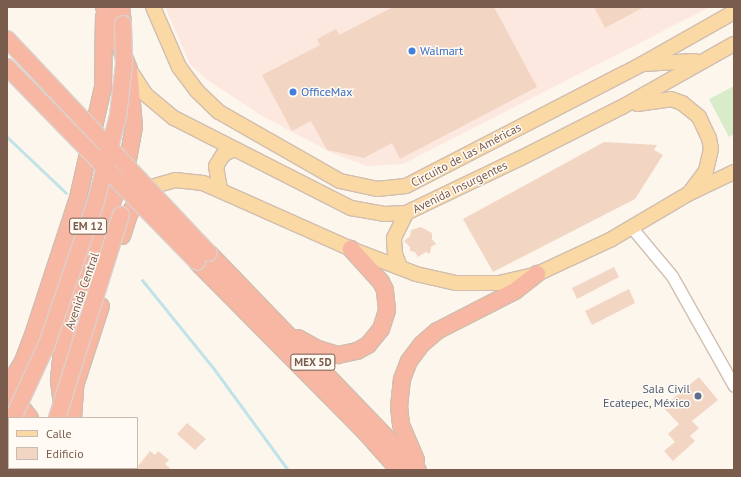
<!DOCTYPE html>
<html>
<head>
<meta charset="utf-8">
<style>
	body { margin:0 }
	#map { position:relative; width:741px; height:477px; overflow:hidden; background:#fdf6ec; font-family:"PT Sans",sans-serif }
	div>[style] { position:absolute }
	.commercial>* { inset:0; background:#fde8e0 }
	.green>* { inset:0; background:#d8ecc9 }
	.stream>* { height:3px; margin:-1.5px; padding:0 1.5px; transform-origin:1.5px; border-radius:1.5px; background:#bfe3e8 }
	.building>* { inset:0; background:#f3d5c3 }
	.roads { filter:drop-shadow(1px 0 #d1beb0) drop-shadow(-1px 0 #d1beb0) drop-shadow(0 1px #d1beb0) drop-shadow(0 -1px #d1beb0) }
	.minor>* { height:11px; margin:-5.5px; padding:0 5.5px; transform-origin:5.5px; border-radius:5.5px; background:#fff }
	.major>* { height:14px; margin:-7px; padding:0 7px; transform-origin:7px; border-radius:7px; background:#fbd9a5 }
	.highway>* { height:16px; margin:-8px; padding:0 8px; transform-origin:8px; border-radius:8px; background:#f7b7a3 }
	.bridges { filter:drop-shadow(1px 0 #dad1cd) drop-shadow(-1px 0 #dad1cd) drop-shadow(0 1px #dad1cd) drop-shadow(0 -1px #dad1cd) }
	.highway-bridge>* { height:16px; margin:-8px; padding:0 8px; transform-origin:8px; border-radius:8px; background:#f7b7a3 }
	.dots>* { width:11px; height:11px; translate:-50% -50%; box-sizing:border-box; border:2px solid #fffaf3; border-radius:50% }
	span { translate:-50% -50%; white-space:nowrap; text-align:center; line-height:1.15; -webkit-text-stroke:3px #fffaf3; paint-order:stroke }
	.shield-label span { padding:1px 3px; background:#fffaf3; border:1px solid; border-radius:3px; -webkit-text-stroke-width:0 }
	.shield-label { font-size:11px; color:#7a5c4d; font-weight:700 }
	.shop-label { font-size:12px; color:#366cbe }
	.left { translate:0 -50%; text-align:left }
	.street-label { font-size:12px; color:#7a5c4d }
	.service-label { font-size:12px; color:#4e5e75 }
	.right { translate:-100% -50%; text-align:right }
	.frame { position:absolute; inset:0; border:8px solid #7a5c4d; pointer-events:none }
	.legend { position:absolute; left:8px; top:417px; width:130px; height:52px; box-sizing:border-box; background:#fffaf3; border:1px solid #cabbb1; margin:0; padding:5px 7px; list-style:none; font-size:12px; color:#7a5c4d }
	.legend li { display:flex; align-items:center; gap:8px; height:20px }
	.legend b { width:20px; border:1px solid #cabbb1 }
</style>
</head>
<body>
<div id="map">
	<div class="commercial">
		<div style="clip-path:polygon(165px 7px,710px 7px,403px 164px,367px 166px,334px 154px,262px 116px,206px 79px,190px 64px)"></div>
	</div>
	<div class="green">
		<div style="clip-path:polygon(734px 86px,734px 134px,729px 137px,709px 99px)"></div>
	</div>
	<div class="stream">
		<div style="left:7px;top:137px;width:81px;rotate:43.5deg"></div>
		<div style="left:142px;top:280px;width:114px;rotate:51deg"></div>
		<div style="left:214px;top:369px;width:125px;rotate:53.8deg"></div>
	</div>
	<div class="building">
		<div style="clip-path:polygon(393px 7px,494px 7px,537px 87px,400px 159px,392px 143px,364px 158px,327px 150px,311px 121px,292px 131px,262px 75px,320px 45px,317px 39px,336px 29px,339px 35px)"></div>
		<div style="clip-path:polygon(594px 7px,644px 7px,605px 28px)"></div>
		<div style="clip-path:polygon(604px 142px,657px 145px,654px 150px,663px 155px,635px 199px,493px 272px,463px 219px)"></div>
		<div style="clip-path:polygon(421px 227px,432px 233px,432px 239px,436px 244px,431px 247px,430px 254px,426px 252px,418px 257px,415px 252px,410px 251px,410px 247px,404px 241px,410px 236px,411px 230px)"></div>
		<div style="clip-path:polygon(614px 267px,619px 277px,577px 299px,572px 288px)"></div>
		<div style="clip-path:polygon(629px 289px,635px 303px,592px 325px,585px 311px)"></div>
		<div style="clip-path:polygon(699px 377px,718px 400px,692px 421px,699px 428px,690px 436px,695px 441px,673px 461px,664px 451px,675px 442px,668px 434px,679px 424px,663px 407px)"></div>
		<div style="clip-path:polygon(187px 423px,206px 439px,195px 450px,177px 434px)"></div>
		<div style="clip-path:polygon(150px 451px,155px 455px,158px 451px,169px 460px,165px 464px,172px 470px,135px 470px)"></div>
	</div>
	<div class="roads">
		<div class="minor">
			<div style="left:632px;top:228px;width:62px;rotate:50.2deg"></div>
			<div style="left:672px;top:276px;width:126px;rotate:60.6deg"></div>
		</div>
		<div class="major">
			<div style="left:153px;top:7px;width:65px;rotate:66.6deg"></div>
			<div style="left:179px;top:67px;width:30px;rotate:53deg"></div>
			<div style="left:197px;top:91px;width:30px;rotate:44deg"></div>
			<div style="left:219px;top:112px;width:139px;rotate:29.7deg"></div>
			<div style="left:340px;top:181px;width:38px;rotate:12deg"></div>
			<div style="left:377px;top:189px;width:29px;rotate:-6deg"></div>
			<div style="left:406px;top:186px;width:266px;rotate:-27.3deg"></div>
			<div style="left:642px;top:64px;width:106px;rotate:-29.5deg"></div>
			<div style="left:642px;top:64px;width:53px;rotate:-3.2deg"></div>
			<div style="left:129px;top:69px;width:30px;rotate:57deg"></div>
			<div style="left:145px;top:94px;width:38px;rotate:40deg"></div>
			<div style="left:174px;top:118px;width:199px;rotate:27deg"></div>
			<div style="left:351px;top:208px;width:35px;rotate:10deg"></div>
			<div style="left:385px;top:214px;width:21px;rotate:-3deg"></div>
			<div style="left:406px;top:213px;width:127px;rotate:-25.6deg"></div>
			<div style="left:521px;top:158px;width:113px;rotate:-26.8deg"></div>
			<div style="left:622px;top:107px;width:129px;rotate:-29.4deg"></div>
			<div style="left:637px;top:104px;width:34px;rotate:-8deg"></div>
			<div style="left:671px;top:99px;width:12px;rotate:20deg"></div>
			<div style="left:682px;top:103px;width:22px;rotate:39deg"></div>
			<div style="left:699px;top:117px;width:23px;rotate:65deg"></div>
			<div style="left:709px;top:138px;width:11px;rotate:80deg"></div>
			<div style="left:711px;top:149px;width:23px;rotate:103deg"></div>
			<div style="left:706px;top:171px;width:25px;rotate:127deg"></div>
			<div style="left:220px;top:189px;width:23px;rotate:-100deg"></div>
			<div style="left:216px;top:166px;width:13px;rotate:-58deg"></div>
			<div style="left:223px;top:155px;width:10px;rotate:-29deg"></div>
			<div style="left:141px;top:195px;width:13px;rotate:-39deg"></div>
			<div style="left:151px;top:187px;width:25px;rotate:-16deg"></div>
			<div style="left:175px;top:180px;width:28px;rotate:6deg"></div>
			<div style="left:203px;top:183px;width:162px;rotate:24deg"></div>
			<div style="left:351px;top:249px;width:70px;rotate:21deg"></div>
			<div style="left:416px;top:274px;width:41px;rotate:12.7deg"></div>
			<div style="left:456px;top:283px;width:43px"></div>
			<div style="left:499px;top:283px;width:39px;rotate:-13deg"></div>
			<div style="left:537px;top:274px;width:81px;rotate:-25deg"></div>
			<div style="left:610px;top:240px;width:91px;rotate:-30.5deg"></div>
			<div style="left:688px;top:194px;width:51px;rotate:-25.6deg"></div>
			<div style="left:400px;top:267px;width:14px;rotate:-111deg"></div>
			<div style="left:395px;top:254px;width:16px;rotate:-94deg"></div>
			<div style="left:394px;top:238px;width:28px;rotate:-64deg"></div>
		</div>
		<div class="highway">
			<div style="left:121px;top:7px;width:17px;rotate:83deg"></div>
			<div style="left:122px;top:236px;width:23px;rotate:-72deg"></div>
			<div style="left:129px;top:214px;width:22px;rotate:-56deg"></div>
			<div style="left:209px;top:253px;width:301px;rotate:46.1deg"></div>
			<div style="left:197px;top:262px;width:240px;rotate:45.3deg"></div>
			<div style="left:366px;top:433px;width:50px;rotate:48.3deg"></div>
			<div style="left:298px;top:338px;width:23px;rotate:29deg"></div>
			<div style="left:318px;top:349px;width:21px;rotate:17deg"></div>
			<div style="left:338px;top:355px;width:19px;rotate:-12deg"></div>
			<div style="left:357px;top:351px;width:13px;rotate:-29deg"></div>
			<div style="left:368px;top:345px;width:21px;rotate:-51deg"></div>
			<div style="left:381px;top:329px;width:20px;rotate:-72deg"></div>
			<div style="left:387px;top:310px;width:20px;rotate:-96deg"></div>
			<div style="left:385px;top:290px;width:9px;rotate:-117deg"></div>
			<div style="left:381px;top:282px;width:45px;rotate:-132.3deg"></div>
			<div style="left:7px;top:388px;width:31px;rotate:-59deg"></div>
			<div style="left:23px;top:361px;width:25px;rotate:-69deg"></div>
			<div style="left:32px;top:338px;width:147px;rotate:-71.8deg"></div>
			<div style="left:78px;top:198px;width:114px;rotate:-77.3deg"></div>
			<div style="left:103px;top:87px;width:70px;rotate:-89.2deg"></div>
			<div style="left:12px;top:395px;width:29px;rotate:52deg"></div>
			<div style="left:62px;top:405px;width:26px;rotate:-97deg"></div>
			<div style="left:59px;top:379px;width:30px;rotate:-84deg"></div>
			<div style="left:62px;top:349px;width:161px;rotate:-71.1deg"></div>
			<div style="left:114px;top:197px;width:30px;rotate:-66deg"></div>
			<div style="left:126px;top:170px;width:44px;rotate:-79.5deg"></div>
			<div style="left:134px;top:127px;width:58px;rotate:-94.9deg"></div>
			<div style="left:129px;top:69px;width:67px;rotate:-112deg"></div>
			<div style="left:73px;top:418px;width:32px;rotate:-86deg"></div>
			<div style="left:75px;top:386px;width:84px;rotate:-72deg"></div>
			<div style="left:7px;top:428px;width:4px;rotate:-56deg"></div>
			<div style="left:416px;top:460px;width:38px;rotate:-113deg"></div>
			<div style="left:401px;top:425px;width:18px;rotate:-96deg"></div>
			<div style="left:399px;top:407px;width:28px;rotate:-84deg"></div>
			<div style="left:402px;top:379px;width:19px;rotate:-69deg"></div>
			<div style="left:409px;top:361px;width:21px;rotate:-53deg"></div>
			<div style="left:422px;top:344px;width:20px;rotate:-41deg"></div>
			<div style="left:437px;top:331px;width:88px;rotate:-27.1deg"></div>
			<div style="left:515px;top:291px;width:28px;rotate:-38deg"></div>
			<div style="left:84px;top:468px;width:3px;rotate:45deg"></div>
			<div style="left:28px;top:470px;width:2px;rotate:-63deg"></div>
			<div style="left:46px;top:470px;width:2px;rotate:-90deg"></div>
		</div>
	</div>
	<div class="bridges">
		<div class="highway-bridge">
			<div style="left:7px;top:39px;width:294px;rotate:46.7deg"></div>
			<div style="left:7px;top:67px;width:272px;rotate:45.7deg"></div>
			<div style="left:13px;top:418px;width:81px;rotate:-65.3deg"></div>
			<div style="left:47px;top:344px;width:151px;rotate:-71.1deg"></div>
			<div style="left:96px;top:201px;width:88px;rotate:-75.5deg"></div>
			<div style="left:118px;top:116px;width:51px;rotate:-83.3deg"></div>
			<div style="left:124px;top:65px;width:41px;rotate:-91.4deg"></div>
			<div style="left:57px;top:418px;width:213px;rotate:-72.5deg"></div>
		</div>
	</div>
	<div class="dots">
		<div style="left:412px;top:51px;background:#3f7fe0"></div>
		<div style="left:293px;top:92px;background:#3f7fe0"></div>
		<div style="left:698px;top:396px;background:#5c6f8a"></div>
	</div>
	<div class="shield-label">
		<span style="left:88px;top:226px">EM 12</span>
		<span style="left:313px;top:362px">MEX 5D</span>
	</div>
	<div class="shop-label">
		<span class="left" style="left:420px;top:51px">Walmart</span>
		<span class="left" style="left:301px;top:92px">OfficeMax</span>
	</div>
	<div class="street-label">
		<span style="left:466px;top:155px;rotate:-28deg">Circuito de las Américas</span>
		<span style="left:460px;top:187px;rotate:-26deg">Avenida Insurgentes</span>
		<span style="left:82px;top:291px;rotate:-71deg">Avenida Central</span>
	</div>
	<div class="service-label">
		<span class="right" style="left:690px;top:396px">Sala Civil<br>Ecatepec, México</span>
	</div>
	<div class="frame"></div>
	<ul class="legend">
	<li><b style="height:5px;background:#fbd9a5"></b>Calle</li>
	<li><b style="height:11px;background:#f3d5c3"></b>Edificio</li>
	</ul>
</div>
</body>
</html>
